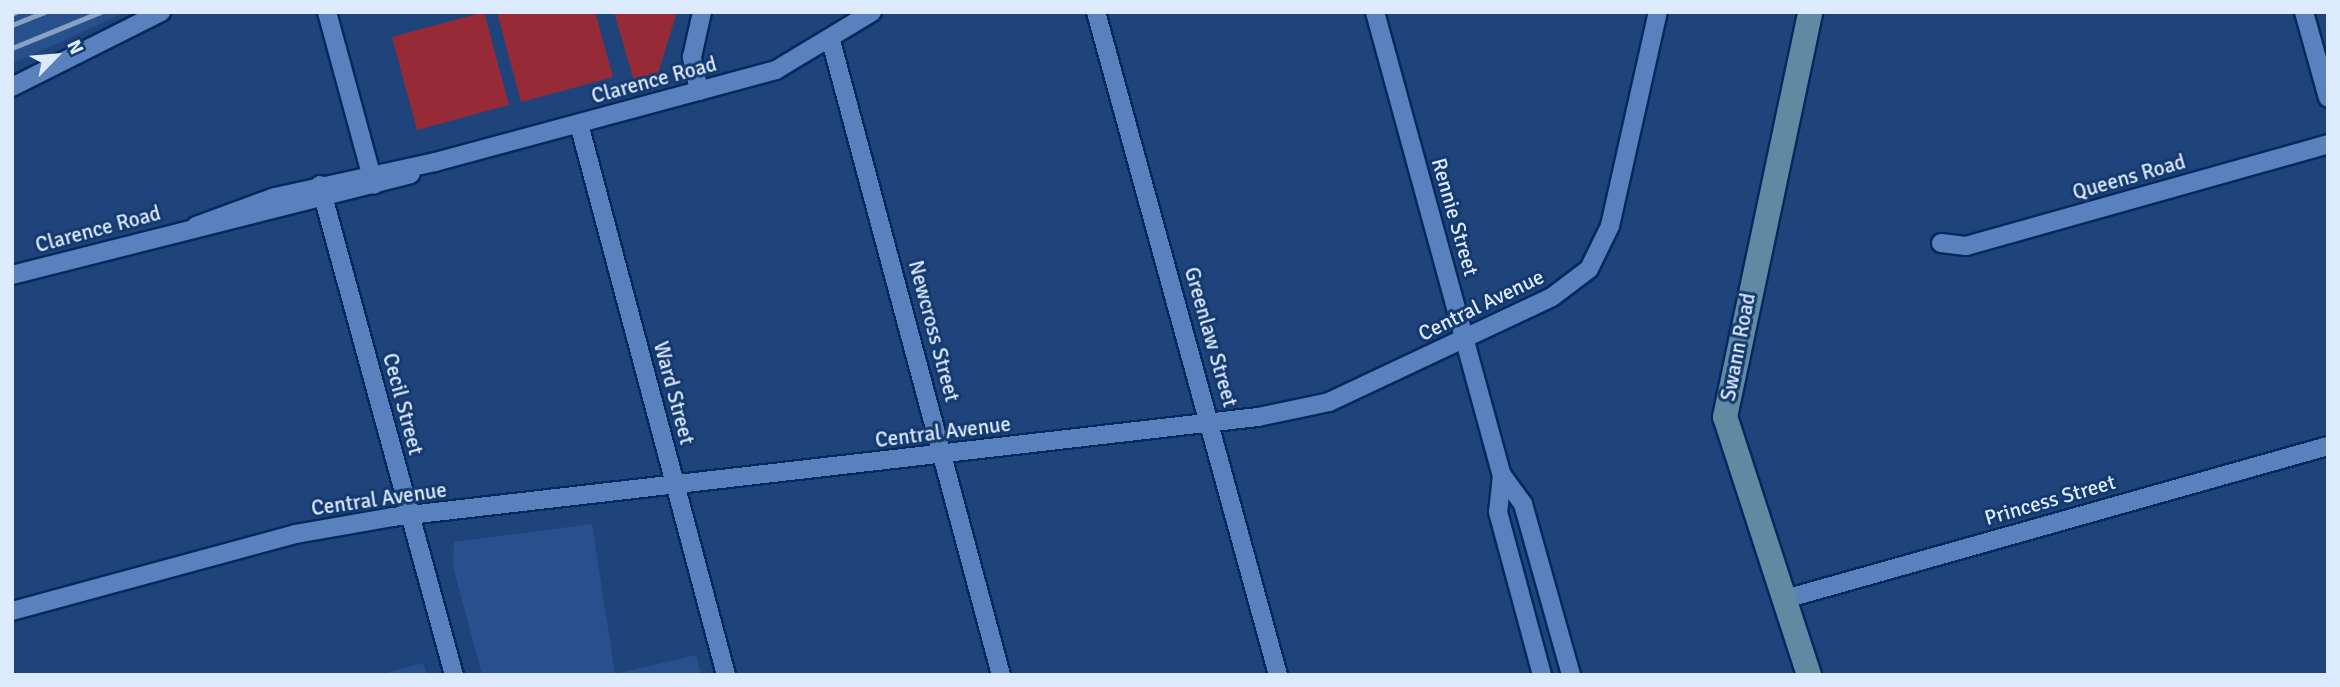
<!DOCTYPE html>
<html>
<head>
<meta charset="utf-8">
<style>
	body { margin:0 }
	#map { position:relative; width:2340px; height:687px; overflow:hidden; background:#1f447b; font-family:Signika,sans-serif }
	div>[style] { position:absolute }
	.built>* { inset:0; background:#28508c }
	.green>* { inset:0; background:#962b37 }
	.roads { filter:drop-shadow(2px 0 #03295d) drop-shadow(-2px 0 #03295d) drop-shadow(0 2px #03295d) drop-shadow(0 -2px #03295d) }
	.street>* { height:18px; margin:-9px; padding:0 9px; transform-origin:9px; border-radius:9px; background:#5981bd }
	.secondary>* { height:24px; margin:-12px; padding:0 12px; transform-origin:12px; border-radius:12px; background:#6089a2 }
	.rail>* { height:5px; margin:-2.5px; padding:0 2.5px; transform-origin:2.5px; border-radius:2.5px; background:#88a0c3 }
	span { translate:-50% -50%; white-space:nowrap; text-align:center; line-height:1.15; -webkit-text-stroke:6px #14396e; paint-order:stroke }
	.street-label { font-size:21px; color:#dceafd }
	.frame { position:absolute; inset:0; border:14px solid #dceafd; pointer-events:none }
	.north { position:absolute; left:21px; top:21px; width:70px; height:70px; -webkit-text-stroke:5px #14396e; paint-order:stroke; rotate:65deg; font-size:19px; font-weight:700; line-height:28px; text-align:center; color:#dceafd }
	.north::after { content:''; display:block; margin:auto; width:24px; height:32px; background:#dceafd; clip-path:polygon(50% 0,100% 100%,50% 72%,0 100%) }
</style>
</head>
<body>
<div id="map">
	<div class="built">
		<div style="clip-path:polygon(12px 12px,126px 12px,12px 64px)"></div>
		<div style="clip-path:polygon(592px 524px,615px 674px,696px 655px,701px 675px,482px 675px,453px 566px,454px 542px)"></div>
		<div style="clip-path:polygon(423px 663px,427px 675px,378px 675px)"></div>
	</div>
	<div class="green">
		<div style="clip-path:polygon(484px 12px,509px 105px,417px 130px,392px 37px)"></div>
		<div style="clip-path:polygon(497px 12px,595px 12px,613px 77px,521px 102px)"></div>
		<div style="clip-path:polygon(614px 12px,677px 12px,658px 73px,634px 81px)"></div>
	</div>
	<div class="roads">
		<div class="street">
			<div style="left:327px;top:12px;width:179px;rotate:74.8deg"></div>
			<div style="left:1096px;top:12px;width:688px;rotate:74.65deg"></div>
			<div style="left:1375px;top:12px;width:480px;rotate:74.7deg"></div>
			<div style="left:1502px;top:475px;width:36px;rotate:54deg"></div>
			<div style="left:1523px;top:504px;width:178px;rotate:74.3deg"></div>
			<div style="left:2304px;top:12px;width:89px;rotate:74.4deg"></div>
			<div style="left:831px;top:41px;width:656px;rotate:74.99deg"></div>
			<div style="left:12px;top:87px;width:167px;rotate:-26.7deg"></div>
			<div style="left:699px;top:91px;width:35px;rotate:-102deg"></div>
			<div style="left:692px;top:57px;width:46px;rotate:-77.5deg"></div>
			<div style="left:579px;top:124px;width:570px;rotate:75.06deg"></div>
			<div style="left:320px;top:185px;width:508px;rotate:74.71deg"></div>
			<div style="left:196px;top:226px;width:84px;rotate:-20.2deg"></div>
			<div style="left:275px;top:197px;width:164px;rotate:-12.3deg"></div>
			<div style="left:435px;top:162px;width:353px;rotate:-15.1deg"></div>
			<div style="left:776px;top:70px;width:112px;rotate:-31.1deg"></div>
			<div style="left:1941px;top:243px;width:25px;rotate:7deg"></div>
			<div style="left:1966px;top:246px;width:376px;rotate:-15.7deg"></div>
			<div style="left:12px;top:275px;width:411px;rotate:-14.2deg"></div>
			<div style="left:1502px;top:475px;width:37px;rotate:96deg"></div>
			<div style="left:1498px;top:512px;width:169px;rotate:74.9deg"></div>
			<div style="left:1785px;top:599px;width:564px;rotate:-15.74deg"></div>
			<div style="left:12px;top:611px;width:293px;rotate:-15.2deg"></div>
			<div style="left:295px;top:534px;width:98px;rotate:-9.9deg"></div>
			<div style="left:392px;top:517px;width:872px;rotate:-6.59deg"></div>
			<div style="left:1258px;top:417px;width:73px;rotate:-11.9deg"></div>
			<div style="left:1329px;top:402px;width:246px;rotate:-25.2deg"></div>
			<div style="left:1552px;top:297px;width:46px;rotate:-37.1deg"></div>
			<div style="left:1589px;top:269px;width:48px;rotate:-64deg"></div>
			<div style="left:1610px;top:226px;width:219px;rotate:-77.4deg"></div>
		</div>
		<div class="secondary">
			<div style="left:1809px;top:675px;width:271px;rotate:-108deg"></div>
			<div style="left:1725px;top:417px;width:414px;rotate:-78.1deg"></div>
		</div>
	</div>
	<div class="rail">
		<div style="left:12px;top:14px;width:4px;rotate:-27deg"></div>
		<div style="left:12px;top:25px;width:35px;rotate:-22deg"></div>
		<div style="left:12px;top:48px;width:95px;rotate:-22.2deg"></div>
	</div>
	<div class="street-label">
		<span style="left:654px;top:80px;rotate:-15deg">Clarence Road</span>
		<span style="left:2129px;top:177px;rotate:-16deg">Queens Road</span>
		<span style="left:1455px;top:217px;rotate:74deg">Rennie Street</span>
		<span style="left:98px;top:229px;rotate:-15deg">Clarence Road</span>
		<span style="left:1481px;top:305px;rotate:-26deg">Central Avenue</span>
		<span style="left:934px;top:331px;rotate:75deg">Newcross Street</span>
		<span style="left:1211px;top:337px;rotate:74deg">Greenlaw Street</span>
		<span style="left:1738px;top:347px;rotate:-79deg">Swann Road</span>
		<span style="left:674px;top:393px;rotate:75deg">Ward Street</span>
		<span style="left:403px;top:404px;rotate:75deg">Cecil Street</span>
		<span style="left:943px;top:432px;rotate:-7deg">Central Avenue</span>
		<span style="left:379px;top:499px;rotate:-8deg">Central Avenue</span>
		<span style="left:2050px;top:500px;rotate:-16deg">Princess Street</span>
	</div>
	<div class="frame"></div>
	<div class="north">N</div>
</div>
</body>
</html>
